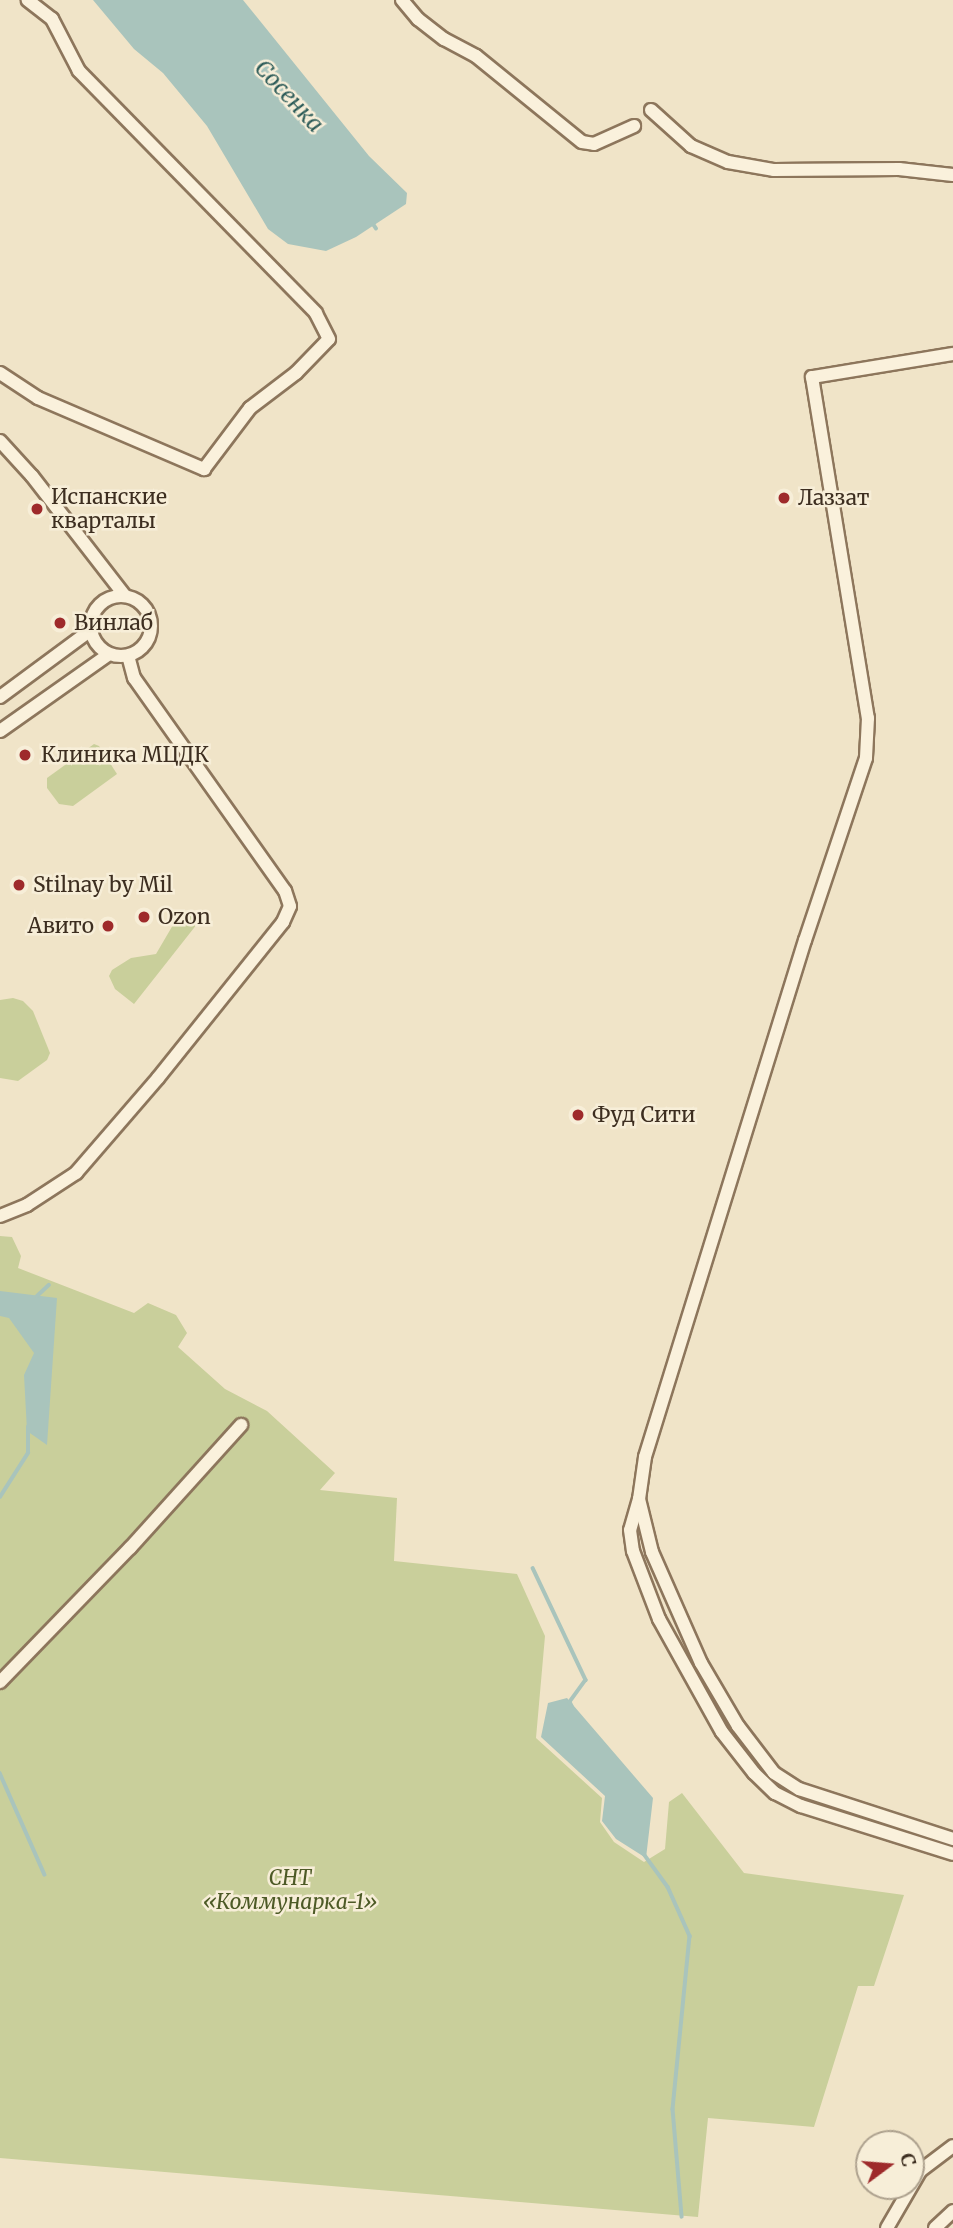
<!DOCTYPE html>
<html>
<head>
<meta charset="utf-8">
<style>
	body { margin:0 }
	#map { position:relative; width:953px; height:2228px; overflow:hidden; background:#f0e4c8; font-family:Merriweather,serif }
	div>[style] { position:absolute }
	.green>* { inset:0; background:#c9cf9b }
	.water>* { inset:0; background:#a9c4bc }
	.stream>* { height:3.5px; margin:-1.75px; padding:0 1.75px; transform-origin:1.75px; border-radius:1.75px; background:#a9c4bc }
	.roads { filter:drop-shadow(2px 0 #8d765c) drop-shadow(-2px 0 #8d765c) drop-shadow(0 2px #8d765c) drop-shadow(0 -2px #8d765c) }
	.minor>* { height:12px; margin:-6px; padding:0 6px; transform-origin:6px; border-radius:6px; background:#faf1dc }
	.minor>.ring { margin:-6px; padding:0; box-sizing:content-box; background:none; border:12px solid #faf1dc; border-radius:50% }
	.dots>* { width:19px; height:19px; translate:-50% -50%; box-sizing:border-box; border:4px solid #f7eed8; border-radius:50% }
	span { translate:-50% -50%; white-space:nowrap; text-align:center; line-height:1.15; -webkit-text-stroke:5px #f7eed8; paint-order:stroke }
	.poi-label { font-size:21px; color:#3d2e20 }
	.left { translate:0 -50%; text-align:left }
	.right { translate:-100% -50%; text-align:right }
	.park-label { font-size:21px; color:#4d5a26; font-style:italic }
	.water-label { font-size:23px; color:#2f5d5a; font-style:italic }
	.north { position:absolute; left:855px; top:2130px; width:70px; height:70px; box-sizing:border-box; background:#f7eed8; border:2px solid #ada18e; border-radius:50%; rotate:74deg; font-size:19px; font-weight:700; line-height:28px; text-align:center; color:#3d2e20 }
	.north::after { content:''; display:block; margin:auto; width:24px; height:32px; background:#9e2a2b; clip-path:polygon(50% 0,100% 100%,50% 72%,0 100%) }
</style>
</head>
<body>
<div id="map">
	<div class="green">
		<div style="clip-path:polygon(94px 744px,99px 746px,117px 774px,73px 806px,59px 804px,47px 788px,47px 778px)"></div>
		<div style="clip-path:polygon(196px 913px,201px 919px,134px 1004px,115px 989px,109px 976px,112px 970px,131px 958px,156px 954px,173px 925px)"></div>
		<div style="clip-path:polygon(13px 998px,23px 1001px,33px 1011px,50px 1053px,47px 1060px,18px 1081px,0 1078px,0 1000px)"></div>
		<div style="clip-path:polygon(0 1236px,12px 1237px,21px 1256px,18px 1268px,134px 1313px,148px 1303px,176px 1315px,187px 1333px,178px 1347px,225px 1389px,267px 1411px,335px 1473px,320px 1490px,397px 1498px,394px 1561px,517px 1574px,545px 1636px,536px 1738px,602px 1798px,600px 1822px,614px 1842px,644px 1862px,665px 1849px,669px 1802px,682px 1793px,744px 1873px,904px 1895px,874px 1986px,858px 1986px,814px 2127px,708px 2118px,698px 2217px,0 2158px)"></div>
	</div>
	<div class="water">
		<div style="clip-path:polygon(93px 0,243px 0,369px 156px,407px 193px,406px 204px,356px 237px,326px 251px,288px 244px,268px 229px,207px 126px,163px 73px,134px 49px)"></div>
		<div style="clip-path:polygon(0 1291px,57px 1298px,47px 1445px,27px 1431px,24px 1375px,34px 1353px,9px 1318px,0 1316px)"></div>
		<div style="clip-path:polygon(567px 1698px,653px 1798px,646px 1858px,616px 1839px,602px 1821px,605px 1796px,541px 1737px,548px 1703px)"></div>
	</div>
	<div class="stream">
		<div style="left:374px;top:225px;width:4px;rotate:56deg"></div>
		<div style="left:37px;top:1296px;width:16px;rotate:-43deg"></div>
		<div style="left:0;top:1497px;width:52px;rotate:-57.5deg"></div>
		<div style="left:28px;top:1453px;width:26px;rotate:-90deg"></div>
		<div style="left:533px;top:1568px;width:124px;rotate:64.7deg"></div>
		<div style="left:586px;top:1680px;width:27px;rotate:126deg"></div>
		<div style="left:570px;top:1702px;width:4px;rotate:63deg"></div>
		<div style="left:0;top:1773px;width:111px;rotate:66.2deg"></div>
		<div style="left:644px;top:1854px;width:41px;rotate:54deg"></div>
		<div style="left:668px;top:1887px;width:54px;rotate:65.8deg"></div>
		<div style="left:690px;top:1936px;width:174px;rotate:95.6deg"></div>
		<div style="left:673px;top:2109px;width:108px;rotate:85.2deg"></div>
	</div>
	<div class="roads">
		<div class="minor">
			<div style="left:402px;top:0;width:25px;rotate:50deg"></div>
			<div style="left:418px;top:19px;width:33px;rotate:38deg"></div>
			<div style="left:444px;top:39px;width:36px;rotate:28deg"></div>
			<div style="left:476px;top:56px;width:136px;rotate:39.1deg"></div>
			<div style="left:582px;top:142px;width:12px;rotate:9deg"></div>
			<div style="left:594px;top:144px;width:44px;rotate:-24.2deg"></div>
			<div style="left:651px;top:110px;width:54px;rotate:42deg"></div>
			<div style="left:691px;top:146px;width:40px;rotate:23.4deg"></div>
			<div style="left:728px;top:162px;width:47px;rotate:9.9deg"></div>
			<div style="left:774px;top:170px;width:125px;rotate:-0.5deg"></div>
			<div style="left:899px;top:169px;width:54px;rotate:6.3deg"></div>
			<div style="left:953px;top:354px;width:143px;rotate:170.7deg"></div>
			<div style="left:812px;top:377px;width:346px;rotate:80.7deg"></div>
			<div style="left:868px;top:718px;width:40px;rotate:92.9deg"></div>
			<div style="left:866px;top:758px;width:192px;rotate:108.5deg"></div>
			<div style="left:805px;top:940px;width:541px;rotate:107.2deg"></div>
			<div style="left:645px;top:1457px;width:42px;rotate:98.1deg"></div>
			<div style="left:639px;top:1499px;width:32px;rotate:106deg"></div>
			<div style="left:630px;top:1530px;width:21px;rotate:82deg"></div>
			<div style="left:633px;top:1551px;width:73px;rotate:69.1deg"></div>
			<div style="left:659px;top:1619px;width:129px;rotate:60.9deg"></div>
			<div style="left:722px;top:1732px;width:52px;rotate:52deg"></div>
			<div style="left:754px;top:1773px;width:29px;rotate:44deg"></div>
			<div style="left:775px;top:1793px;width:29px;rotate:27deg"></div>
			<div style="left:801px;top:1806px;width:159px;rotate:17.5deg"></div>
			<div style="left:0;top:373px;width:45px;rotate:33.3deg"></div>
			<div style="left:38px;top:398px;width:181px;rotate:23.2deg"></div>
			<div style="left:204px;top:469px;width:76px;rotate:-53deg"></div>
			<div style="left:250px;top:408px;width:58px;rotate:-37.3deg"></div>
			<div style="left:296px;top:373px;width:47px;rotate:-45.9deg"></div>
			<div style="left:329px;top:339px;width:29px;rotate:-117deg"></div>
			<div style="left:316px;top:313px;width:339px;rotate:-134.4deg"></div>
			<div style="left:79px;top:71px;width:59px;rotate:-117.4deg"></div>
			<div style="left:52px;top:19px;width:31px;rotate:-142deg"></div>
			<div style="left:0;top:441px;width:47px;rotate:47.6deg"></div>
			<div style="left:32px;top:476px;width:152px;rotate:52.2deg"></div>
			<div class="ring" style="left:91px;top:596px;width:48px;height:48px"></div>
			<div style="left:0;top:697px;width:113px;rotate:-36.4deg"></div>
			<div style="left:0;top:731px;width:133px;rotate:-35.2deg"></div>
			<div style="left:0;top:1216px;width:29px;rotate:-22deg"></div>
			<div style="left:27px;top:1205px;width:59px;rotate:-33.1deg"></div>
			<div style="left:76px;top:1173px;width:125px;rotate:-49.2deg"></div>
			<div style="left:158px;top:1078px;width:200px;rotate:-51.3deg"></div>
			<div style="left:283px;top:922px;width:17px;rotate:-66deg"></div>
			<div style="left:290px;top:906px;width:16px;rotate:-108deg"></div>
			<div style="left:285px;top:891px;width:261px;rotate:-125.3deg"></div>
			<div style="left:134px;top:678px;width:23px;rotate:-105deg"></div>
			<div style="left:639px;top:1499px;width:55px;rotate:76.2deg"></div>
			<div style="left:652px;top:1552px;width:121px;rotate:66.2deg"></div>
			<div style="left:701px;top:1663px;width:73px;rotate:59.6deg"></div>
			<div style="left:738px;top:1726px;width:59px;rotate:52.5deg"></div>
			<div style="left:774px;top:1773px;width:30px;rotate:33deg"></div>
			<div style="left:799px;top:1789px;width:162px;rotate:18deg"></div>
			<div style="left:0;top:1682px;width:187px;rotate:-45.9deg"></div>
			<div style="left:130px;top:1548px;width:166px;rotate:-47.9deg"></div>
			<div style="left:887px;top:2228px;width:66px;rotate:-59.9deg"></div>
			<div style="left:920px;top:2171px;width:41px;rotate:-37.1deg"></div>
			<div style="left:935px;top:2228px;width:25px;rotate:-43deg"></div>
		</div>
	</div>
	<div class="dots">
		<div style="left:784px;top:498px;background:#9e2a2b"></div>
		<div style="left:37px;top:509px;background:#9e2a2b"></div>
		<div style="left:60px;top:623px;background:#9e2a2b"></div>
		<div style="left:25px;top:755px;background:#9e2a2b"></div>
		<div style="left:19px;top:885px;background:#9e2a2b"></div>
		<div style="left:144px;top:917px;background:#9e2a2b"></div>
		<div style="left:108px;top:926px;background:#9e2a2b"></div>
		<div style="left:578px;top:1115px;background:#9e2a2b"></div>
	</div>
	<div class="poi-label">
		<span class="left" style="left:51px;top:509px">Испанские<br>кварталы</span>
		<span class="left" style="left:798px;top:498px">Лаззат</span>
		<span class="left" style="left:74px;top:623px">Винлаб</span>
		<span class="left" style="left:41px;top:755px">Клиника МЦДК</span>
		<span class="left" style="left:33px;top:885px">Stilnay by Mil</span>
		<span class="left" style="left:158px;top:917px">Ozon</span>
		<span class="right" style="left:94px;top:926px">Авито</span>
		<span class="left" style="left:592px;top:1115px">Фуд Сити</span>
	</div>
	<div class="park-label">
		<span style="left:290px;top:1890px">СНТ<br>«Коммунарка-1»</span>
	</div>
	<div class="water-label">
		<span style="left:289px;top:96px;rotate:47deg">Сосенка</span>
	</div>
	<div class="north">С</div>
</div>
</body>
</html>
